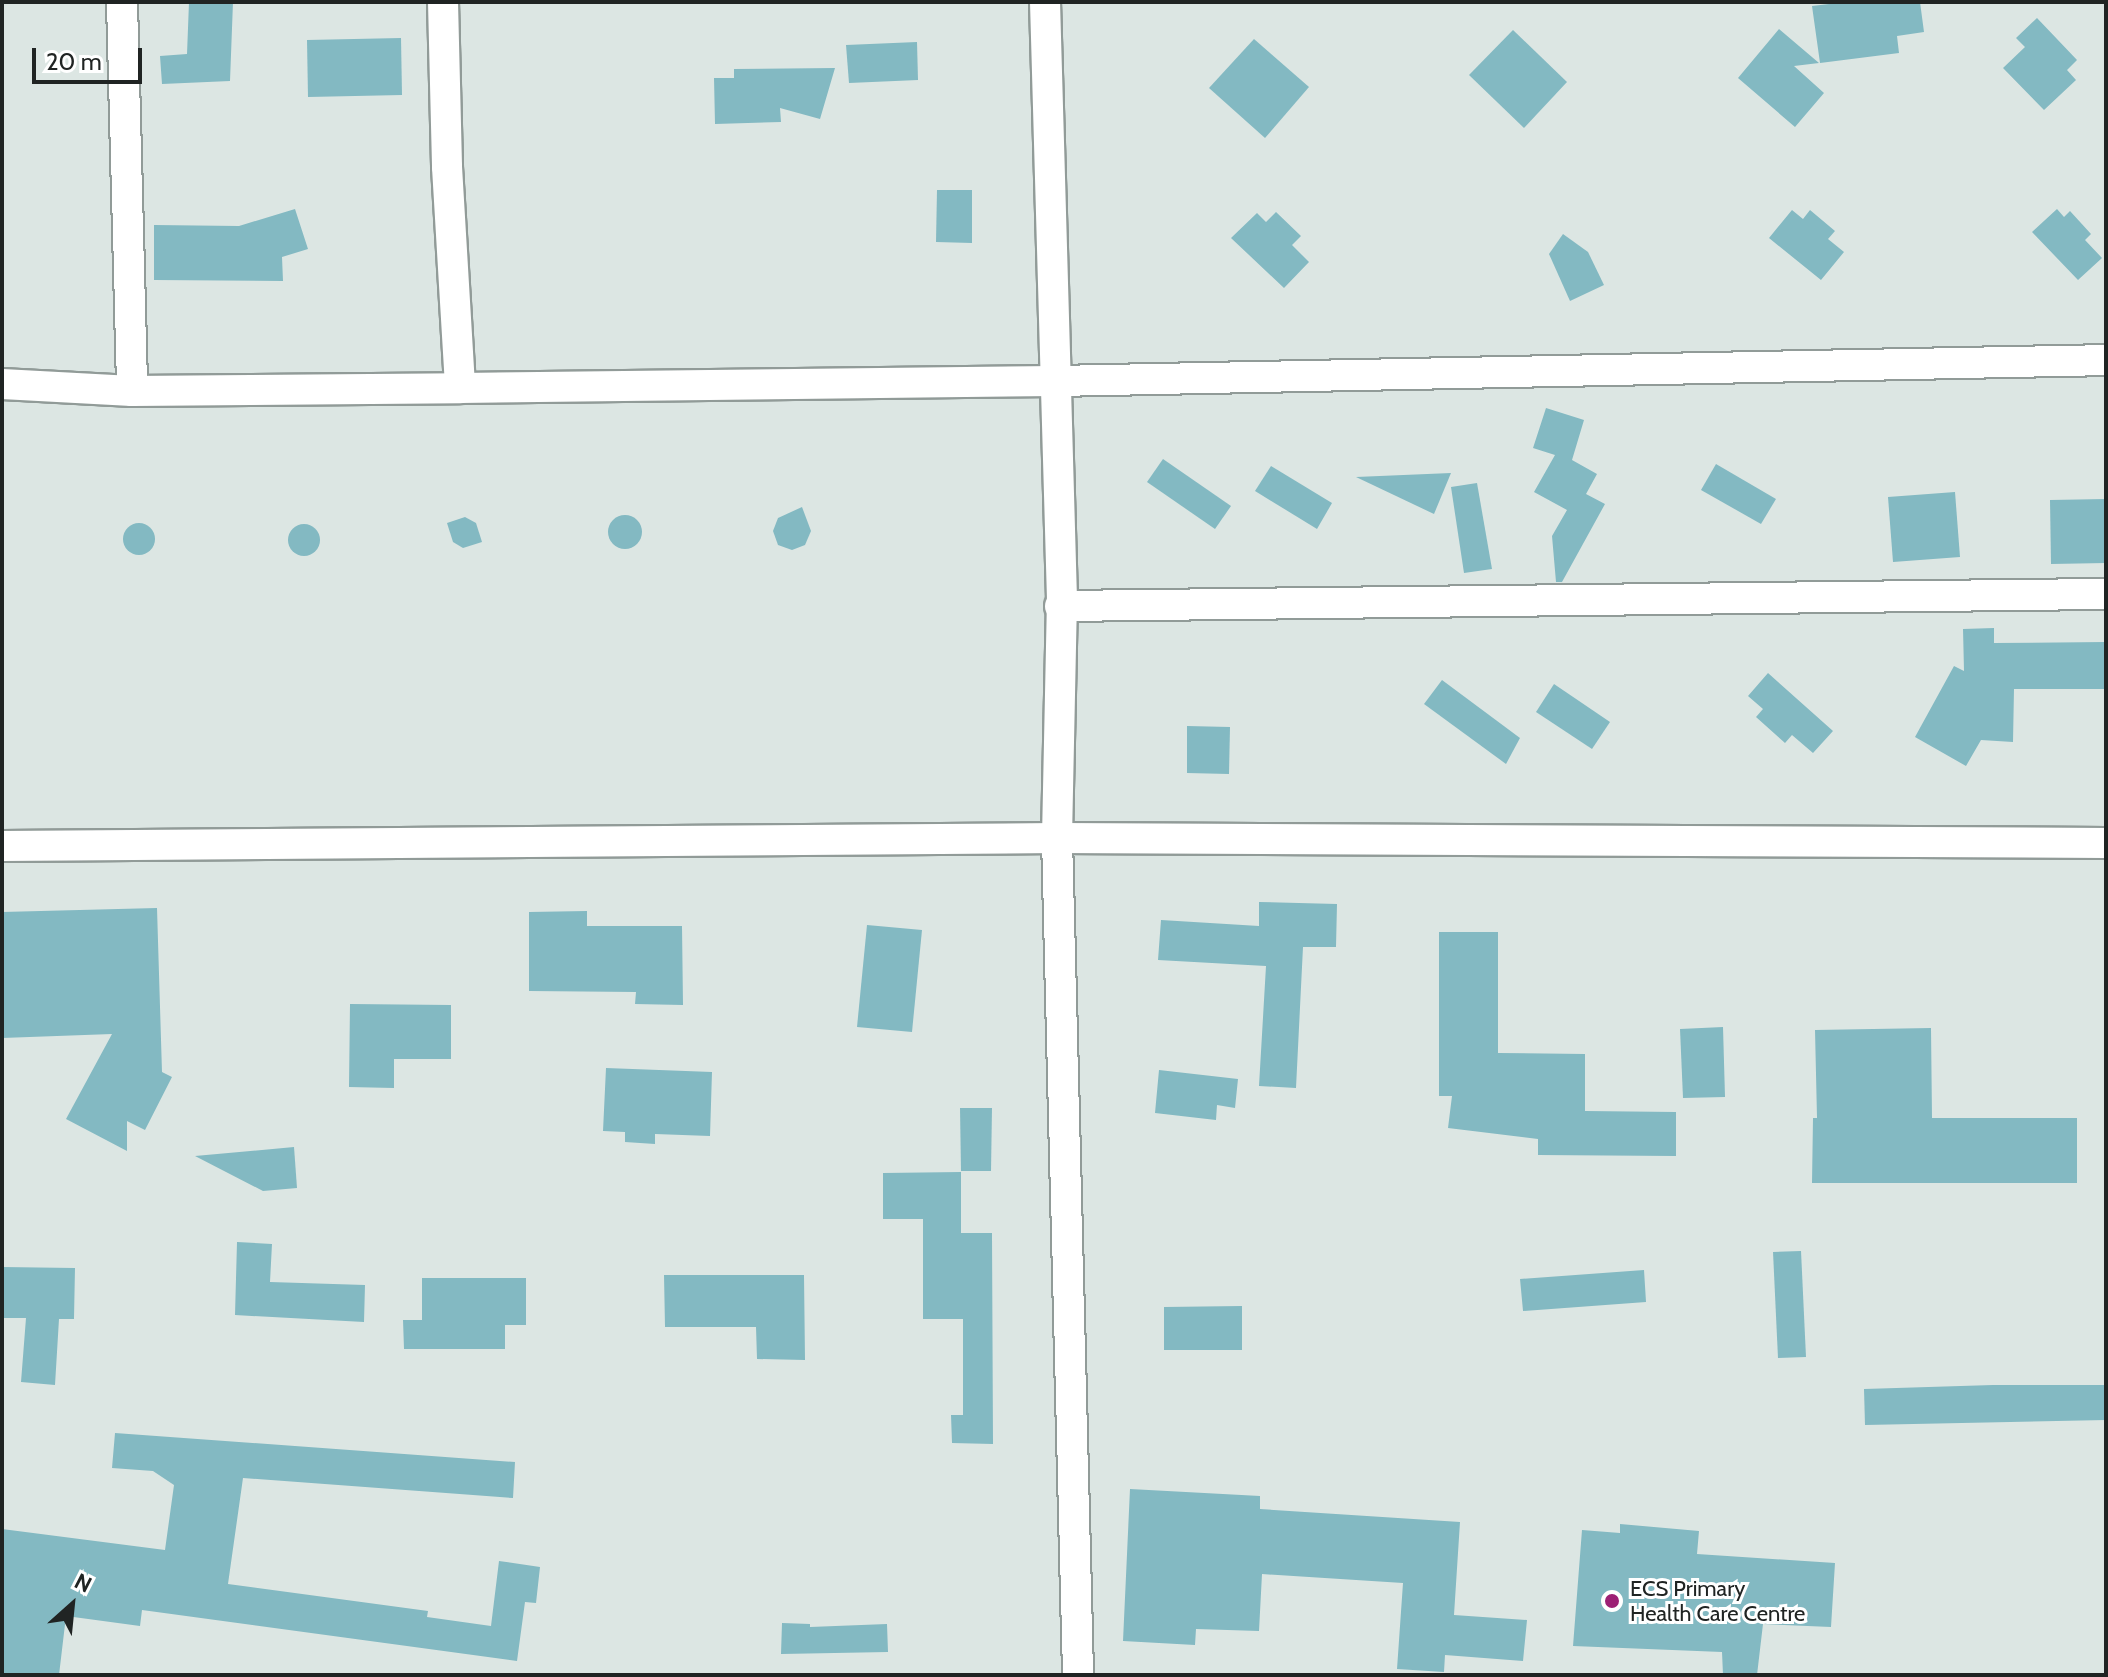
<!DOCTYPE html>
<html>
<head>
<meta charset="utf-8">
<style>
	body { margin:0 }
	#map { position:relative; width:2108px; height:1677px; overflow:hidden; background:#dce6e3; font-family:Cabin,sans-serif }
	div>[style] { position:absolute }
	.building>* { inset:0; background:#83b9c2 }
	.round { border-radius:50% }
	.roads { filter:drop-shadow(2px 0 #919b98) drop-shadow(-2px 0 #919b98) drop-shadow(0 2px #919b98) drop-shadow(0 -2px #919b98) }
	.minor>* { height:30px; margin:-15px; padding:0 15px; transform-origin:15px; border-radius:15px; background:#fff }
	.dots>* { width:22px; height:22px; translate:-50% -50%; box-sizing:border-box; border:4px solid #fff; border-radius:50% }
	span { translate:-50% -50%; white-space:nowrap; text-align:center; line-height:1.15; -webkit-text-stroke:6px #fff; paint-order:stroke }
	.poi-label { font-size:22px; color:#202423 }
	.left { translate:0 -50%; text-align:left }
	.frame { position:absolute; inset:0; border:4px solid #202423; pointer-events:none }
	.north { position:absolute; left:32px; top:1565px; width:80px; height:80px; -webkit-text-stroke:6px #fff; paint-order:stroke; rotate:27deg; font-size:22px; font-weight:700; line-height:32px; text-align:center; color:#202423 }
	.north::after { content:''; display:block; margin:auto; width:28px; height:36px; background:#202423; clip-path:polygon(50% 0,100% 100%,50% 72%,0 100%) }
	.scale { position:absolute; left:32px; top:48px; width:110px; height:36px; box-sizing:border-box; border:4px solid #202423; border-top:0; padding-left:10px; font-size:24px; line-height:28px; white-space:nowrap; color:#202423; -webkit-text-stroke:6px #fff; paint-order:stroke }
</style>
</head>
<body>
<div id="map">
	<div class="building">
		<div style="clip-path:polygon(189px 2px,233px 2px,230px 81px,162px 84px,160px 56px,187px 54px)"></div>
		<div style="clip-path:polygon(1846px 2px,1920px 2px,1924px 32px,1897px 36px,1899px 53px,1820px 63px,1812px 6px)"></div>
		<div style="clip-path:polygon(2037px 18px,2077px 60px,2067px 70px,2076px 80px,2044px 110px,2003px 68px,2025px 47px,2016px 38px)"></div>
		<div style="clip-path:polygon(1779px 29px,1819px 63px,1794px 66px,1824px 93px,1795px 127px,1738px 78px)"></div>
		<div style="clip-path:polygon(1513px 30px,1567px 82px,1524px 128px,1469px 75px)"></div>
		<div style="clip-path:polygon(401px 38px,402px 95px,308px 97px,307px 40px)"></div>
		<div style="clip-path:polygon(1254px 39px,1309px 87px,1265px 138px,1209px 88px)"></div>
		<div style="clip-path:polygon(917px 42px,918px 80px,849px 83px,846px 45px)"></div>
		<div style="clip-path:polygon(835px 68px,820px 119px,780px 108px,781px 122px,715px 124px,714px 78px,734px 78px,734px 69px)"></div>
		<div style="clip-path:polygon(937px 190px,972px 190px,972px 243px,936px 242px)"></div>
		<div style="clip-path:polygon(295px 209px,308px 249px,282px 257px,283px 281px,154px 280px,154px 225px,239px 226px)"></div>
		<div style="clip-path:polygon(2057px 209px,2064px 217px,2070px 211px,2091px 234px,2085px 240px,2102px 258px,2078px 280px,2032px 232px)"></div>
		<div style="clip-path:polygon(1792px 210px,1803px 219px,1810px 210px,1835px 231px,1828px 239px,1844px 252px,1821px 280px,1769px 238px)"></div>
		<div style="clip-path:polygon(1276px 212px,1301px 236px,1292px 245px,1309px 262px,1284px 288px,1231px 238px,1257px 213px,1266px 222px)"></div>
		<div style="clip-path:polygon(1563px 234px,1588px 252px,1604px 285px,1570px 301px,1549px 254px)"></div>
		<div style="clip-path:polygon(1546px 408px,1584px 420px,1572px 460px,1597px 474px,1586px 494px,1605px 504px,1562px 582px,1556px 582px,1552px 536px,1567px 510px,1534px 492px,1555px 455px,1533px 448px)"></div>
		<div style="clip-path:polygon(1163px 459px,1231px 506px,1215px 529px,1147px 482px)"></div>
		<div style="clip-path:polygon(1716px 464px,1776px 499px,1761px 524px,1701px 490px)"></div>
		<div style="clip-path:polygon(1271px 466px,1332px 503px,1317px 529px,1255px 491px)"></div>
		<div style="clip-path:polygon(1451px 473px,1434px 514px,1356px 477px)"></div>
		<div style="clip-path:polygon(1477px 483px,1492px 569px,1464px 573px,1451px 487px)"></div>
		<div style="clip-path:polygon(1955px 492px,1960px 557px,1893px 562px,1888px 497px)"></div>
		<div style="clip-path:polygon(2106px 499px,2106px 563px,2051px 564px,2050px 500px)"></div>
		<div style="clip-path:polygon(802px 507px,811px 531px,805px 545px,792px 550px,778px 545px,773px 531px,778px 518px)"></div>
		<div class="round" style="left:608px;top:515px;width:34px;height:34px"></div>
		<div style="clip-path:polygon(465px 517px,476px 523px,482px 542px,463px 548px,453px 542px,447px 523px)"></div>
		<div class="round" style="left:123px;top:523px;width:32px;height:32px"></div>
		<div class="round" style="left:288px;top:524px;width:32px;height:32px"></div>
		<div style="clip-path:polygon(1994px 628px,1994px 643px,2106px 642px,2106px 689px,2014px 689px,2013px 742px,1981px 740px,1966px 766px,1915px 737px,1954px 666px,1964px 671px,1963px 629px)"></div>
		<div style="clip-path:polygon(1768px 673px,1833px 731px,1813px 753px,1792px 735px,1785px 743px,1756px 717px,1763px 709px,1748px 696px)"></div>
		<div style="clip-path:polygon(1442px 680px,1520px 738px,1506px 764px,1424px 704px)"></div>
		<div style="clip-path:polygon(1554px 684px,1610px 722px,1592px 749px,1536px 712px)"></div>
		<div style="clip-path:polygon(1187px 726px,1230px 727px,1229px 774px,1187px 773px)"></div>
		<div style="clip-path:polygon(1259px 902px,1337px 904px,1336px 947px,1303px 947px,1296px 1088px,1259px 1086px,1266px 966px,1158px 960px,1161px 920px,1259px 926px)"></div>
		<div style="clip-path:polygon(157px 908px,162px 1072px,172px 1077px,145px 1130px,127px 1121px,127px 1151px,66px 1119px,112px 1034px,2px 1038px,2px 912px)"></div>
		<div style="clip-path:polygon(587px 911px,587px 926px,682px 926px,683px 1005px,635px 1004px,636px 992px,529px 991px,529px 912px)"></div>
		<div style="clip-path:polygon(867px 925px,922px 930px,912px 1032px,857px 1027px)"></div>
		<div style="clip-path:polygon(1439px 932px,1498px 932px,1498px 1053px,1585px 1054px,1585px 1111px,1676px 1112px,1676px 1156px,1538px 1155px,1538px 1139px,1448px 1128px,1452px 1096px,1439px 1096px)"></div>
		<div style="clip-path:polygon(350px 1004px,451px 1005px,451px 1059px,394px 1059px,394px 1088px,349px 1087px)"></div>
		<div style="clip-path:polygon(1723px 1027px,1725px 1097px,1683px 1098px,1680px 1029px)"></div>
		<div style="clip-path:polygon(1931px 1028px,1932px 1118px,2077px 1118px,2077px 1183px,1812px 1183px,1813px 1118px,1817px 1118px,1815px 1030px)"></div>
		<div style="clip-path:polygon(606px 1068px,712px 1072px,710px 1136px,655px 1134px,655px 1144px,625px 1142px,625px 1132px,603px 1131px)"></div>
		<div style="clip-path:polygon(1159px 1070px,1238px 1079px,1235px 1108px,1217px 1105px,1216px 1120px,1155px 1113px)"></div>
		<div style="clip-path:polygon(960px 1108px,992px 1108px,991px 1171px,961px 1171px)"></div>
		<div style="clip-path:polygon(294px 1147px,297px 1188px,263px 1191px,195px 1156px)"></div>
		<div style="clip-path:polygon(961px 1172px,961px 1233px,992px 1233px,993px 1444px,952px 1443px,951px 1415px,963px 1415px,963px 1319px,923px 1319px,923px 1219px,883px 1219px,883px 1173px)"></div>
		<div style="clip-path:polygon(237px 1242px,272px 1244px,270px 1282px,365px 1285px,364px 1322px,235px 1315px)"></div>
		<div style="clip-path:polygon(1801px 1251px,1806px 1357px,1778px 1358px,1773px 1252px)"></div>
		<div style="clip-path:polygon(2px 1267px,75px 1268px,74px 1319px,59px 1319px,55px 1385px,21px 1382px,26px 1318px,2px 1318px)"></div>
		<div style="clip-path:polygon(1644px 1270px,1646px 1302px,1523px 1311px,1520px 1279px)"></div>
		<div style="clip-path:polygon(664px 1275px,804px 1275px,805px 1360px,757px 1359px,756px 1327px,665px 1327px)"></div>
		<div style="clip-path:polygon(422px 1278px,526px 1278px,526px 1325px,505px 1325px,505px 1349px,404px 1349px,403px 1320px,422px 1320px)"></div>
		<div style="clip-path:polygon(1242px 1306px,1242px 1350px,1164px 1350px,1164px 1307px)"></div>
		<div style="clip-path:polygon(1993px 1385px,2106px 1385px,2106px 1420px,1865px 1425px,1864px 1389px)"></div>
		<div style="clip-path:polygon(115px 1433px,515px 1462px,513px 1498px,243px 1478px,228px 1584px,428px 1611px,427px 1617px,491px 1626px,499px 1561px,540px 1567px,536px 1603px,525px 1602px,517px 1661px,142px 1610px,140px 1626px,66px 1616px,59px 1675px,2px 1675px,2px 1529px,165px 1550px,174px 1485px,153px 1471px,112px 1468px)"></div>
		<div style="clip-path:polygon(1130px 1489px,1260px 1496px,1260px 1509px,1460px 1522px,1454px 1615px,1527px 1620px,1523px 1661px,1445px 1655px,1444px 1672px,1397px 1669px,1403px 1583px,1262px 1574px,1259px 1631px,1196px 1629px,1195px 1645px,1123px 1641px)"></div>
		<div style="clip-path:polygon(1620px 1524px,1699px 1531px,1697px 1554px,1835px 1563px,1831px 1627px,1763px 1624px,1757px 1675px,1723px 1675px,1722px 1652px,1573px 1646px,1582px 1530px,1620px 1533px)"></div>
		<div style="clip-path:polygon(782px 1623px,810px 1624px,810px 1627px,887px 1624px,888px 1652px,781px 1654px)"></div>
	</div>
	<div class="roads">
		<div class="minor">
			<div style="left:122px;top:2px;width:389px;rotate:88.5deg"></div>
			<div style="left:443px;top:2px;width:165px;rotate:88.6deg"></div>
			<div style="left:447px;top:167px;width:221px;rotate:86.6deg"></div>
			<div style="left:1045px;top:2px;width:597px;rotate:88.37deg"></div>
			<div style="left:1062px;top:599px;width:239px;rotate:91.2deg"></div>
			<div style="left:1057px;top:838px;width:837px;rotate:88.56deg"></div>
			<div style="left:2px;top:384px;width:130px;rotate:3.1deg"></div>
			<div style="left:132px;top:391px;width:328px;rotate:-0.5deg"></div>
			<div style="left:460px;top:388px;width:595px;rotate:-0.67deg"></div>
			<div style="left:1055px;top:381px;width:1051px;rotate:-1.14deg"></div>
			<div style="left:1060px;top:606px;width:1046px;rotate:-0.66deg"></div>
			<div style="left:2px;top:846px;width:1055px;rotate:-0.43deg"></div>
			<div style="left:1057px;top:838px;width:1049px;rotate:0.27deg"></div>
		</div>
	</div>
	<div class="dots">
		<div style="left:1612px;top:1601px;background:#9d2075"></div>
	</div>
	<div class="poi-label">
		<span class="left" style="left:1630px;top:1601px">ECS Primary<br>Health Care Centre</span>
	</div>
	<div class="frame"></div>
	<div class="north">N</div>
	<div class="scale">20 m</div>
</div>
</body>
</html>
